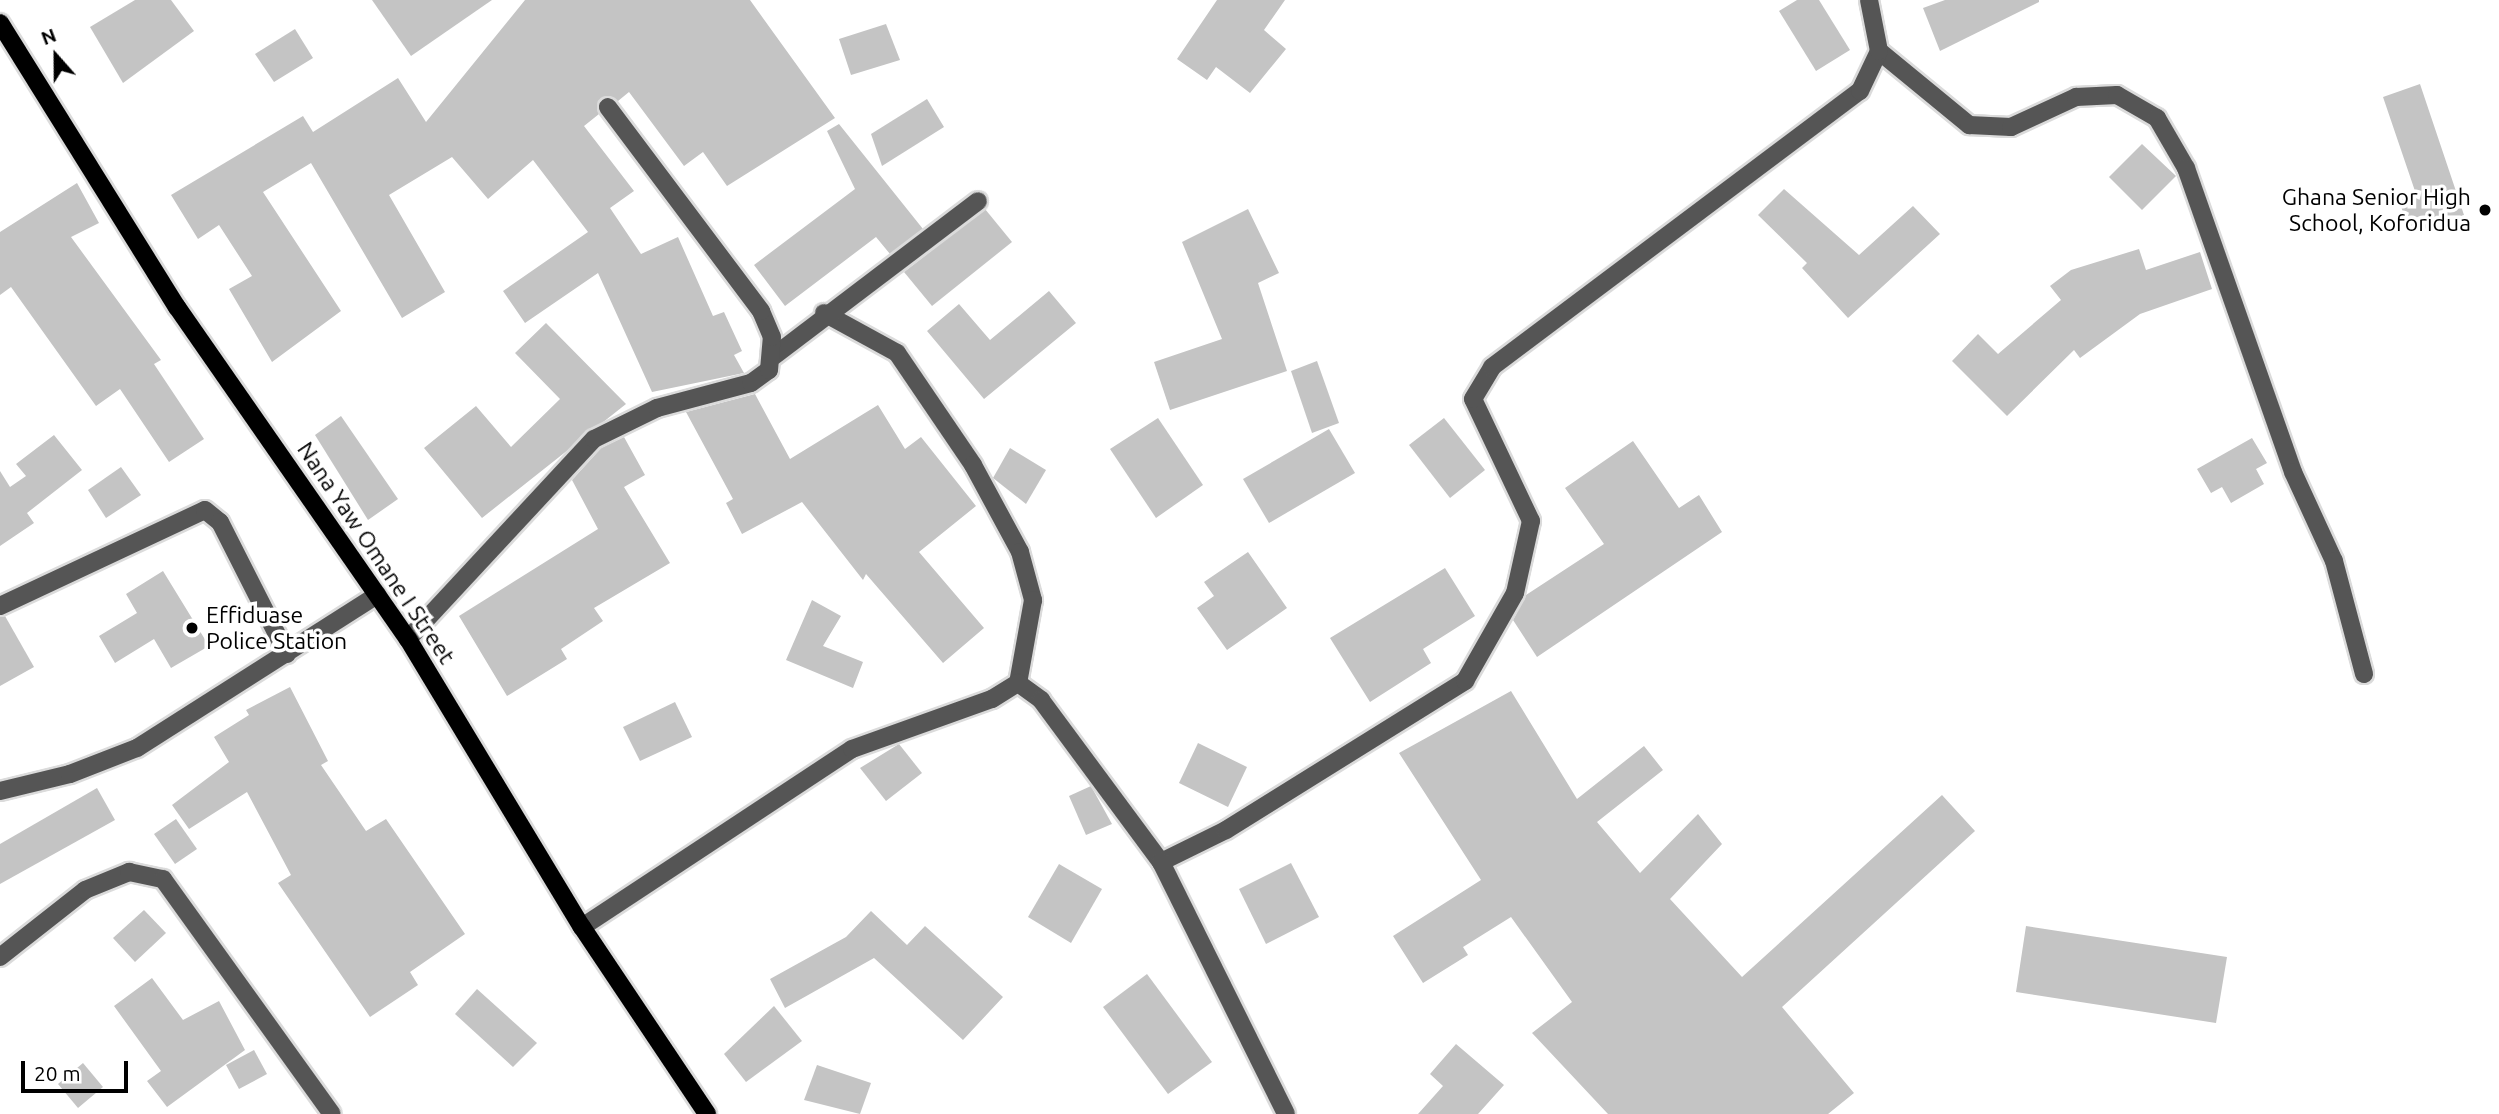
<!DOCTYPE html>
<html>
<head>
<meta charset="utf-8">
<style>
	body { margin:0 }
	#map { position:relative; width:2499px; height:1114px; overflow:hidden; background:#fff; font-family:Ubuntu,sans-serif }
	div>[style] { position:absolute }
	.building>* { inset:0; background:#c4c4c4 }
	.roads { filter:drop-shadow(2px 0 #dbdbdb) drop-shadow(-2px 0 #dbdbdb) drop-shadow(0 2px #dbdbdb) drop-shadow(0 -2px #dbdbdb) }
	.minor>* { height:18px; margin:-9px; padding:0 9px; transform-origin:9px; border-radius:9px; background:#555 }
	.major>* { height:18px; margin:-9px; padding:0 9px; transform-origin:9px; border-radius:9px; background:#000 }
	.dots>* { width:19px; height:19px; translate:-50% -50%; box-sizing:border-box; border:4px solid #fff; border-radius:50% }
	span { translate:-50% -50%; white-space:nowrap; text-align:center; line-height:1.15; -webkit-text-stroke:7px #fff; paint-order:stroke }
	.poi-label { font-size:23px; color:#000 }
	.right { translate:-100% -50%; text-align:right }
	.left { translate:0 -50%; text-align:left }
	.street-label { font-size:23px; color:#000 }
	.north { position:absolute; left:21px; top:21px; width:70px; height:70px; -webkit-text-stroke:5px #fff; paint-order:stroke; rotate:339deg; font-size:19px; font-weight:700; line-height:28px; text-align:center; color:#000 }
	.north::after { content:''; display:block; margin:auto; width:24px; height:32px; background:#000; clip-path:polygon(50% 0,100% 100%,50% 72%,0 100%) }
	.scale { position:absolute; left:21px; top:1061px; width:107px; height:32px; box-sizing:border-box; border:4px solid #000; border-top:0; padding-left:9px; font-size:21px; line-height:24px; white-space:nowrap; color:#000; -webkit-text-stroke:5px #fff; paint-order:stroke }
</style>
</head>
<body>
<div id="map">
	<div class="building">
		<div style="clip-path:polygon(135px 0,171px 0,194px 31px,123px 83px,90px 27px)"></div>
		<div style="clip-path:polygon(372px 0,492px 0,411px 56px)"></div>
		<div style="clip-path:polygon(525px 0,750px 0,835px 118px,727px 186px,703px 152px,684px 166px,629px 92px,618px 101px,602px 98px,599px 114px,584px 126px,634px 191px,610px 208px,641px 254px,678px 237px,713px 316px,724px 312px,742px 351px,734px 355px,744px 373px,652px 392px,598px 273px,525px 323px,503px 291px,588px 232px,533px 160px,488px 199px,452px 157px,389px 195px,445px 292px,402px 318px,311px 163px,263px 192px,341px 311px,272px 362px,229px 289px,252px 276px,219px 225px,198px 239px,171px 195px,303px 116px,313px 132px,398px 78px,426px 122px)"></div>
		<div style="clip-path:polygon(1217px 0,1285px 0,1264px 30px,1286px 49px,1250px 93px,1216px 67px,1207px 80px,1177px 59px)"></div>
		<div style="clip-path:polygon(1797px 0,1819px 0,1850px 50px,1816px 71px,1779px 11px)"></div>
		<div style="clip-path:polygon(1945px 0,2039px 0,2039px 2px,1940px 51px,1923px 8px)"></div>
		<div style="clip-path:polygon(886px 24px,900px 60px,851px 75px,839px 39px)"></div>
		<div style="clip-path:polygon(295px 29px,313px 58px,274px 82px,255px 54px)"></div>
		<div style="clip-path:polygon(2420px 84px,2464px 215px,2410px 234px,2399px 200px,2416px 194px,2383px 97px)"></div>
		<div style="clip-path:polygon(927px 99px,944px 127px,882px 166px,871px 134px)"></div>
		<div style="clip-path:polygon(839px 124px,923px 229px,890px 254px,876px 237px,785px 306px,754px 265px,855px 189px,827px 131px)"></div>
		<div style="clip-path:polygon(2142px 144px,2176px 176px,2142px 210px,2109px 177px)"></div>
		<div style="clip-path:polygon(77px 183px,99px 223px,71px 237px,161px 360px,154px 364px,204px 439px,169px 462px,120px 389px,96px 406px,11px 287px,0 295px,0 232px)"></div>
		<div style="clip-path:polygon(1784px 189px,1859px 255px,1913px 206px,1940px 234px,1848px 318px,1802px 268px,1807px 263px,1758px 215px)"></div>
		<div style="clip-path:polygon(985px 209px,1012px 242px,932px 306px,904px 272px)"></div>
		<div style="clip-path:polygon(1248px 209px,1279px 273px,1258px 283px,1287px 371px,1170px 410px,1154px 362px,1222px 339px,1182px 242px)"></div>
		<div style="clip-path:polygon(2139px 249px,2146px 270px,2200px 252px,2212px 289px,2140px 314px,2080px 358px,2074px 350px,2007px 416px,1952px 361px,1978px 334px,1998px 354px,2061px 300px,2050px 286px,2071px 270px)"></div>
		<div style="clip-path:polygon(1049px 291px,1076px 323px,984px 399px,927px 331px,959px 304px,990px 340px)"></div>
		<div style="clip-path:polygon(546px 323px,626px 404px,482px 518px,424px 448px,476px 406px,511px 447px,560px 399px,515px 353px)"></div>
		<div style="clip-path:polygon(1317px 361px,1339px 423px,1312px 433px,1291px 371px)"></div>
		<div style="clip-path:polygon(755px 394px,790px 459px,878px 405px,905px 449px,921px 437px,976px 506px,919px 552px,984px 628px,943px 663px,866px 574px,863px 580px,802px 502px,742px 534px,726px 503px,733px 499px,686px 412px)"></div>
		<div style="clip-path:polygon(341px 416px,398px 499px,368px 520px,315px 435px)"></div>
		<div style="clip-path:polygon(1158px 418px,1203px 485px,1156px 518px,1110px 449px)"></div>
		<div style="clip-path:polygon(1444px 418px,1485px 470px,1450px 498px,1409px 445px)"></div>
		<div style="clip-path:polygon(1329px 429px,1355px 473px,1269px 523px,1243px 479px)"></div>
		<div style="clip-path:polygon(54px 435px,82px 470px,27px 513px,34px 523px,0 546px,0 471px,10px 487px,26px 476px,16px 464px)"></div>
		<div style="clip-path:polygon(624px 437px,645px 475px,624px 487px,670px 563px,594px 608px,603px 621px,561px 649px,567px 659px,507px 696px,459px 616px,598px 529px,572px 480px,601px 448px)"></div>
		<div style="clip-path:polygon(2252px 438px,2267px 463px,2256px 469px,2264px 484px,2231px 503px,2222px 487px,2211px 493px,2197px 469px)"></div>
		<div style="clip-path:polygon(1633px 441px,1679px 508px,1699px 495px,1722px 532px,1537px 657px,1513px 620px,1526px 595px,1604px 544px,1565px 488px)"></div>
		<div style="clip-path:polygon(1010px 448px,1046px 470px,1026px 504px,993px 478px)"></div>
		<div style="clip-path:polygon(121px 467px,141px 495px,106px 518px,88px 490px)"></div>
		<div style="clip-path:polygon(1248px 552px,1287px 608px,1227px 650px,1197px 608px,1214px 596px,1204px 582px)"></div>
		<div style="clip-path:polygon(1445px 568px,1475px 616px,1423px 649px,1431px 663px,1370px 702px,1330px 638px)"></div>
		<div style="clip-path:polygon(163px 571px,209px 646px,171px 668px,154px 639px,115px 663px,99px 636px,137px 613px,126px 594px)"></div>
		<div style="clip-path:polygon(812px 600px,841px 616px,823px 646px,863px 662px,853px 688px,786px 660px)"></div>
		<div style="clip-path:polygon(5px 616px,34px 667px,0 686px,0 617px)"></div>
		<div style="clip-path:polygon(290px 687px,328px 761px,321px 765px,366px 831px,386px 819px,465px 934px,410px 972px,418px 985px,370px 1017px,278px 883px,291px 875px,247px 792px,189px 829px,172px 805px,229px 762px,214px 737px,249px 715px,246px 710px)"></div>
		<div style="clip-path:polygon(1511px 691px,1577px 799px,1644px 746px,1663px 770px,1597px 822px,1640px 873px,1698px 814px,1722px 844px,1670px 899px,1742px 977px,1942px 795px,1975px 831px,1782px 1007px,1854px 1093px,1828px 1114px,1608px 1114px,1532px 1033px,1572px 1002px,1511px 917px,1463px 947px,1468px 955px,1423px 983px,1393px 936px,1481px 880px,1399px 753px)"></div>
		<div style="clip-path:polygon(675px 702px,692px 737px,640px 761px,623px 727px)"></div>
		<div style="clip-path:polygon(1198px 743px,1247px 767px,1228px 807px,1179px 783px)"></div>
		<div style="clip-path:polygon(899px 744px,922px 773px,886px 801px,860px 768px)"></div>
		<div style="clip-path:polygon(1091px 786px,1112px 824px,1086px 835px,1069px 796px)"></div>
		<div style="clip-path:polygon(97px 788px,115px 820px,0 884px,0 844px)"></div>
		<div style="clip-path:polygon(176px 819px,197px 849px,175px 864px,154px 834px)"></div>
		<div style="clip-path:polygon(1291px 863px,1319px 917px,1266px 944px,1239px 889px)"></div>
		<div style="clip-path:polygon(1059px 864px,1102px 889px,1071px 943px,1028px 917px)"></div>
		<div style="clip-path:polygon(144px 910px,166px 933px,135px 962px,113px 938px)"></div>
		<div style="clip-path:polygon(871px 911px,907px 945px,925px 926px,1003px 997px,963px 1040px,874px 958px,785px 1008px,770px 979px,846px 937px)"></div>
		<div style="clip-path:polygon(2026px 926px,2227px 957px,2216px 1023px,2016px 992px)"></div>
		<div style="clip-path:polygon(1147px 974px,1212px 1062px,1168px 1094px,1103px 1007px)"></div>
		<div style="clip-path:polygon(152px 978px,183px 1020px,219px 1001px,245px 1050px,167px 1107px,147px 1081px,161px 1071px,114px 1006px)"></div>
		<div style="clip-path:polygon(477px 989px,537px 1043px,513px 1067px,455px 1014px)"></div>
		<div style="clip-path:polygon(774px 1006px,802px 1041px,746px 1082px,724px 1054px)"></div>
		<div style="clip-path:polygon(1456px 1044px,1504px 1085px,1478px 1114px,1418px 1114px,1443px 1086px,1430px 1074px)"></div>
		<div style="clip-path:polygon(254px 1050px,267px 1074px,239px 1089px,226px 1065px)"></div>
		<div style="clip-path:polygon(83px 1063px,103px 1087px,78px 1108px,58px 1084px)"></div>
		<div style="clip-path:polygon(817px 1065px,871px 1083px,860px 1114px,804px 1100px)"></div>
	</div>
	<div class="roads">
		<div class="minor">
			<div style="left:1879px;top:51px;width:117px;rotate:39.4deg"></div>
			<div style="left:1969px;top:125px;width:42px;rotate:2.7deg"></div>
			<div style="left:2011px;top:127px;width:72px;rotate:-24.8deg"></div>
			<div style="left:2076px;top:97px;width:41px;rotate:-2.8deg"></div>
			<div style="left:2117px;top:95px;width:46px;rotate:29.9deg"></div>
			<div style="left:2157px;top:118px;width:58px;rotate:59.9deg"></div>
			<div style="left:2186px;top:168px;width:322px;rotate:70.6deg"></div>
			<div style="left:2293px;top:472px;width:98px;rotate:65.3deg"></div>
			<div style="left:2334px;top:561px;width:117px;rotate:75.1deg"></div>
			<div style="left:824px;top:313px;width:83px;rotate:28.7deg"></div>
			<div style="left:897px;top:353px;width:135px;rotate:55.8deg"></div>
			<div style="left:973px;top:465px;width:99px;rotate:61.6deg"></div>
			<div style="left:1020px;top:552px;width:50px;rotate:74.8deg"></div>
			<div style="left:1033px;top:600px;width:84px;rotate:100.2deg"></div>
			<div style="left:774px;top:356px;width:256px;rotate:-37.2deg"></div>
			<div style="left:0;top:606px;width:226px;rotate:-25.1deg"></div>
			<div style="left:205px;top:510px;width:19px;rotate:39deg"></div>
			<div style="left:220px;top:522px;width:148px;rotate:63.1deg"></div>
			<div style="left:408px;top:639px;width:273px;rotate:-47.1deg"></div>
			<div style="left:594px;top:439px;width:70px;rotate:-26.2deg"></div>
			<div style="left:657px;top:408px;width:97px;rotate:-14.9deg"></div>
			<div style="left:751px;top:383px;width:22px;rotate:-36deg"></div>
			<div style="left:769px;top:370px;width:33px;rotate:-85deg"></div>
			<div style="left:772px;top:337px;width:28px;rotate:-113deg"></div>
			<div style="left:761px;top:311px;width:255px;rotate:-126.9deg"></div>
			<div style="left:0;top:791px;width:72px;rotate:-13.7deg"></div>
			<div style="left:70px;top:774px;width:72px;rotate:-21.2deg"></div>
			<div style="left:137px;top:748px;width:285px;rotate:-32.5deg"></div>
			<div style="left:1161px;top:862px;width:72px;rotate:-26.2deg"></div>
			<div style="left:1226px;top:830px;width:282px;rotate:-31.9deg"></div>
			<div style="left:1465px;top:681px;width:101px;rotate:-60.4deg"></div>
			<div style="left:1515px;top:593px;width:74px;rotate:-77.5deg"></div>
			<div style="left:1531px;top:521px;width:135px;rotate:-115.4deg"></div>
			<div style="left:1473px;top:399px;width:37px;rotate:-59deg"></div>
			<div style="left:1492px;top:367px;width:460px;rotate:-36.9deg"></div>
			<div style="left:1860px;top:91px;width:44px;rotate:-64.6deg"></div>
			<div style="left:1879px;top:51px;width:52px;rotate:-101.1deg"></div>
			<div style="left:582px;top:927px;width:323px;rotate:-33.4deg"></div>
			<div style="left:852px;top:749px;width:149px;rotate:-19.7deg"></div>
			<div style="left:992px;top:699px;width:31px;rotate:-32deg"></div>
			<div style="left:1018px;top:683px;width:29px;rotate:36deg"></div>
			<div style="left:1041px;top:700px;width:202px;rotate:53.5deg"></div>
			<div style="left:1161px;top:862px;width:281px;rotate:63.6deg"></div>
			<div style="left:0;top:957px;width:108px;rotate:-38.2deg"></div>
			<div style="left:85px;top:890px;width:48px;rotate:-22.2deg"></div>
			<div style="left:129px;top:872px;width:35px;rotate:12deg"></div>
			<div style="left:163px;top:879px;width:289px;rotate:54.3deg"></div>
		</div>
		<div class="major">
			<div style="left:0;top:23px;width:335px;rotate:58.1deg"></div>
			<div style="left:177px;top:307px;width:404px;rotate:55.2deg"></div>
			<div style="left:408px;top:639px;width:336px;rotate:58.9deg"></div>
			<div style="left:582px;top:927px;width:225px;rotate:56.2deg"></div>
		</div>
	</div>
	<div class="dots">
		<div style="left:2485px;top:210px;background:#000"></div>
		<div style="left:192px;top:628px;background:#000"></div>
	</div>
	<div class="poi-label">
		<span class="right" style="left:2471px;top:210px">Ghana Senior High<br>School, Koforidua</span>
		<span class="left" style="left:206px;top:628px">Effiduase<br>Police Station</span>
	</div>
	<div class="street-label">
		<span style="left:376px;top:553px;rotate:56deg">Nana Yaw Omane I Street</span>
	</div>
	<div class="north">N</div>
	<div class="scale">20 m</div>
</div>
</body>
</html>
